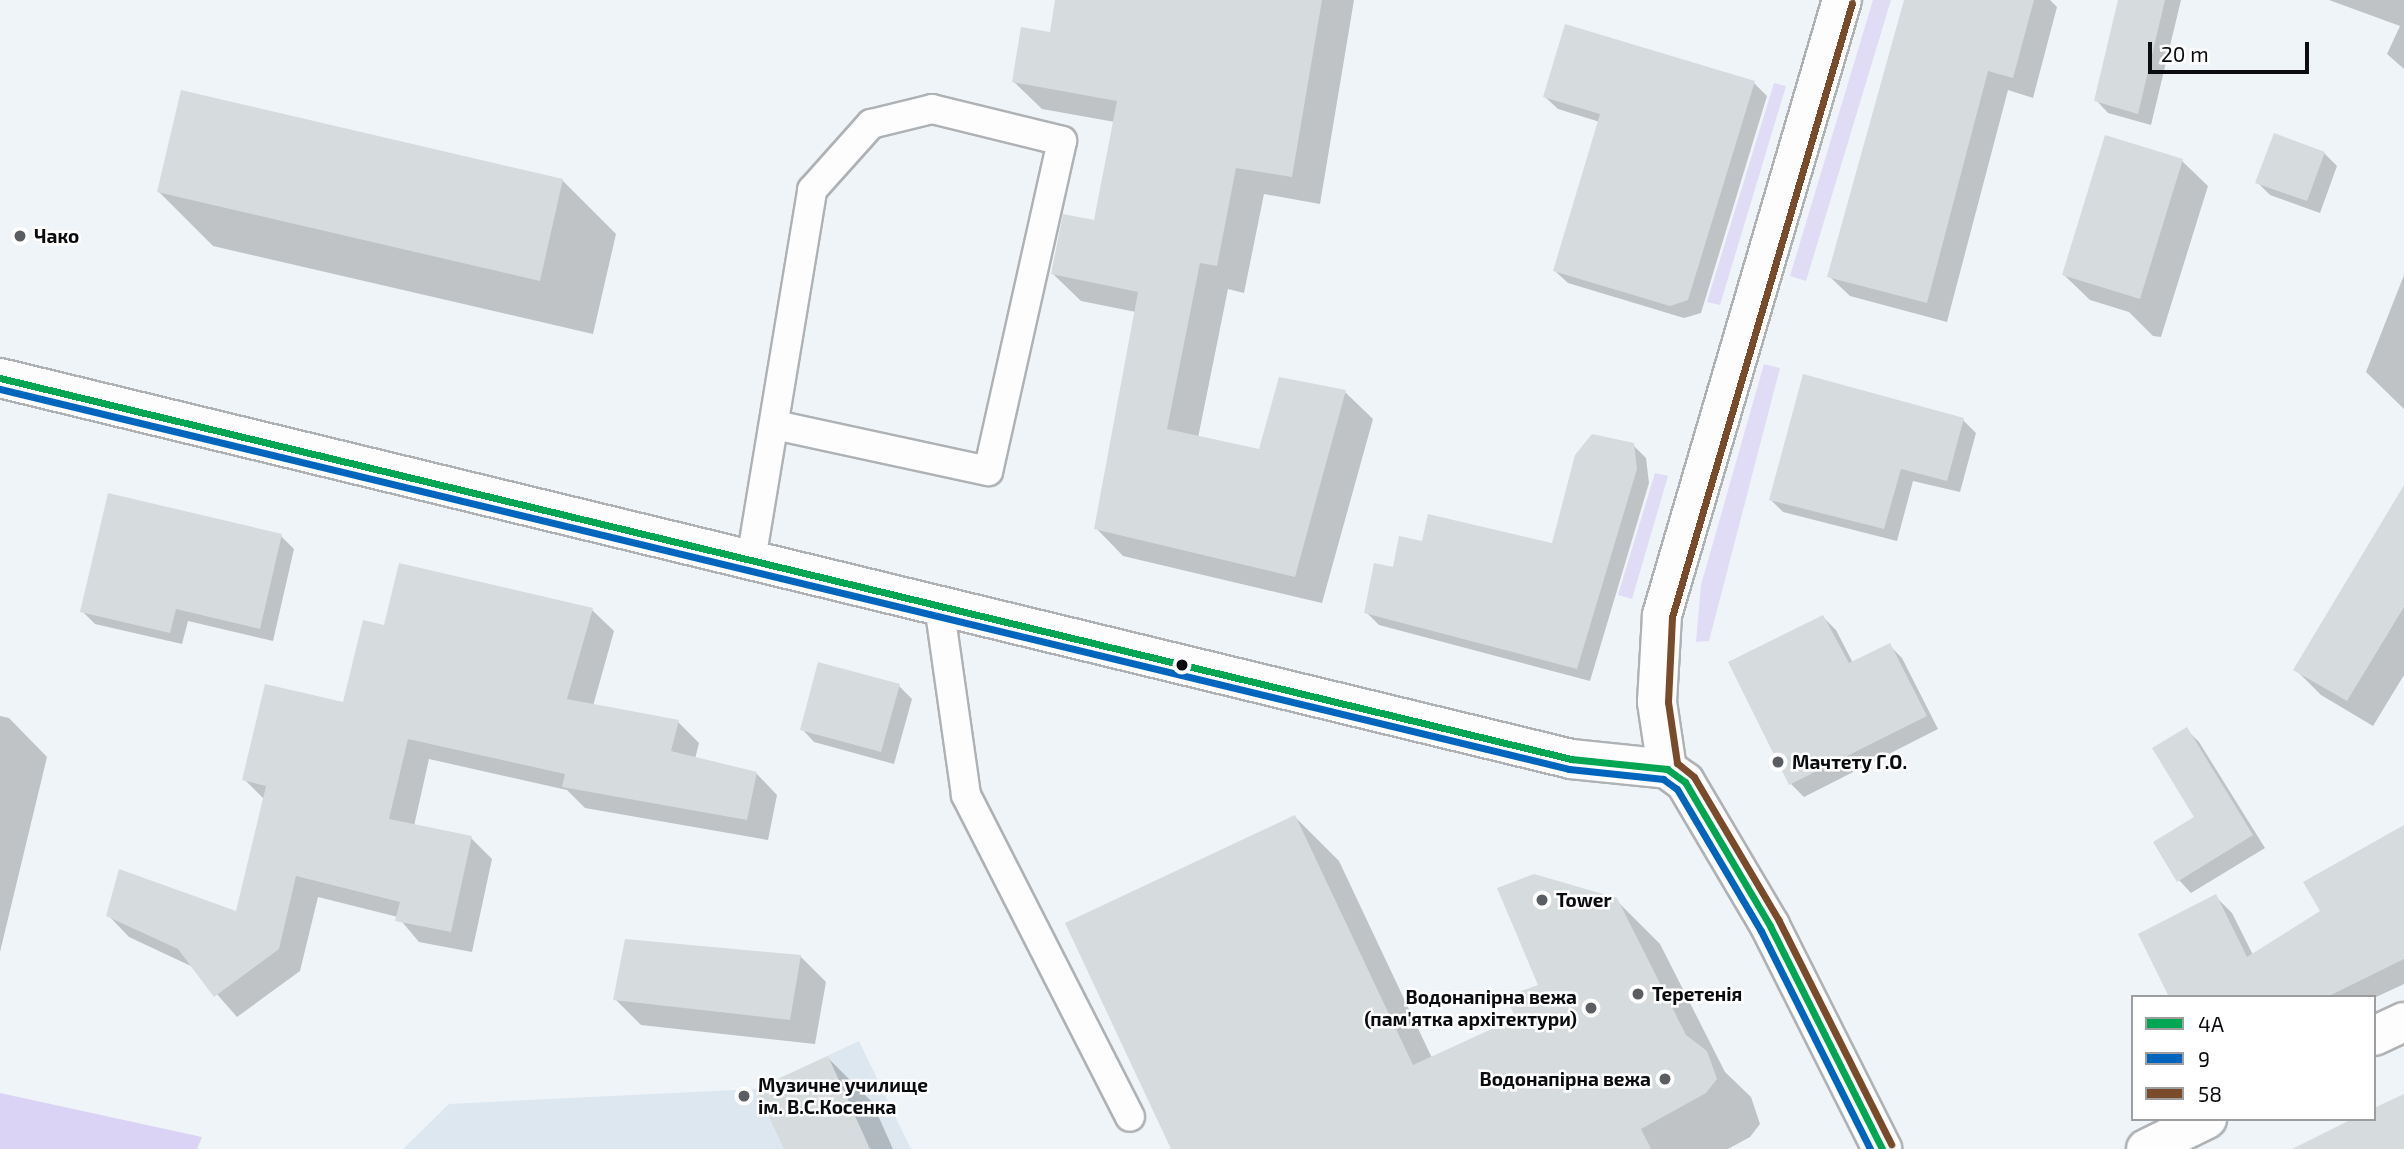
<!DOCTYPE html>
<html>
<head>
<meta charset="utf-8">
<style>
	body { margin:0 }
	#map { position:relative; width:2404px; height:1149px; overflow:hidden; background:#eff4f8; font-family:"Exo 2",sans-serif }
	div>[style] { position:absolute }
	.built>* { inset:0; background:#dde7f0 }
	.green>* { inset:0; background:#e0dcf6 }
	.forest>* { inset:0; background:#dad3f6 }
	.shadow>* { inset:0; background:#0003 }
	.building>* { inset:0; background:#d6dbdd }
	.roads { filter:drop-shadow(2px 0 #aeb2b5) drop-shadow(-2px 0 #aeb2b5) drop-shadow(0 2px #aeb2b5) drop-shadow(0 -2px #aeb2b5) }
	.lane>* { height:28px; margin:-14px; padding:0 14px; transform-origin:14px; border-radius:14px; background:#fdfdfe }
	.street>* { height:38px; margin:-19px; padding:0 19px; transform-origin:19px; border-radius:19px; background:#fdfdfe }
	.secondary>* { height:38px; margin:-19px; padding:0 19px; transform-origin:19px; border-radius:19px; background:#fdfdfe }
	.bus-1>* { height:7px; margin:-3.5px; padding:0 3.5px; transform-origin:3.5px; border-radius:3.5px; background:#00a651 }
	.bus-2>* { height:7px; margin:-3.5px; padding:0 3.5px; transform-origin:3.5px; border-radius:3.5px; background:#0065bd }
	.bus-3>* { height:7px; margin:-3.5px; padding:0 3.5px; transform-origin:3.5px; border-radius:3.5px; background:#7a4b2a }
	.dots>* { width:19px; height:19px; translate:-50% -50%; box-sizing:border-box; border:4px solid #fff; border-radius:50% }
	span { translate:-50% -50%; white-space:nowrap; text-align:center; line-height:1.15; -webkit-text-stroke:5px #fff; paint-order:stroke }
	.poi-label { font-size:19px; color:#0a0c0f; font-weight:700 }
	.left { translate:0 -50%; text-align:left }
	.right { translate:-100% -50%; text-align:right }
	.legend { position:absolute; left:2131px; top:995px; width:245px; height:126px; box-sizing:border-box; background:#fff; border:2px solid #9d9e9f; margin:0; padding:9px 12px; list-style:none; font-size:21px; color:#0a0c0f }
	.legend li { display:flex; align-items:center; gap:14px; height:35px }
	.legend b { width:35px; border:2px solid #9d9e9f }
	.scale { position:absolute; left:2148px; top:42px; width:161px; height:32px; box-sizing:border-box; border:4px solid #0a0c0f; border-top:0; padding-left:9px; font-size:21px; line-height:24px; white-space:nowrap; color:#0a0c0f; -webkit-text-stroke:5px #fff; paint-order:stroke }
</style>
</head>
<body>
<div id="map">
	<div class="built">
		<div style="clip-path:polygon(859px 1041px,911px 1149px,403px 1149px,449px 1104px,756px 1089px)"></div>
	</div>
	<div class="green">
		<div style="clip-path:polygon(1873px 0,1891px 0,1806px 281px,1790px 276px)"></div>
		<div style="clip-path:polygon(1774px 83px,1786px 86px,1720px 305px,1707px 302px)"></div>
		<div style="clip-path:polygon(1764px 364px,1780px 368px,1709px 641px,1696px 642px,1701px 585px)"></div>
		<div style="clip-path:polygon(1655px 473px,1668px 476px,1632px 599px,1618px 595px)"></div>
	</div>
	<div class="forest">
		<div style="clip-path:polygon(0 1093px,202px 1137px,197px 1149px,0 1149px)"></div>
	</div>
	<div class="shadow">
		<div style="clip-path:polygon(1057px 0,1354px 0,1320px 204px,1264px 194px,1244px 293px,1228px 289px,1198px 438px,1261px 451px,1345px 392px,1373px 419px,1322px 603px,1123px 556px,1096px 528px,1136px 312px,1081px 301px,1053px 274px,1096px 222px,1115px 122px,1042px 109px,1014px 82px,1051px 34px)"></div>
		<div style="clip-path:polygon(1906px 0,2050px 0,2057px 7px,2033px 98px,2008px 90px,1947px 322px,1850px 296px,1829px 276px)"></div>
		<div style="clip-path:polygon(2120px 0,2181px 0,2151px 125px,2108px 113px,2096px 100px)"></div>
		<div style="clip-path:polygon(2329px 0,2404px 0,2404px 69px,2387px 54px,2400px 26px)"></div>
		<div style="clip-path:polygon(1754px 83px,1767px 96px,1701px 313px,1684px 318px,1568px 283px,1555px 271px,1600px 122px,1558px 109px,1545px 97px)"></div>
		<div style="clip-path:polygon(2324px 153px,2337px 166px,2320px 213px,2270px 195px,2257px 182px)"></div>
		<div style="clip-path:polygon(2182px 161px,2208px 186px,2161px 337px,2153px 336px,2129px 312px,2090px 300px,2064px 275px)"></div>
		<div style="clip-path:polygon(562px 180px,616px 234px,593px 334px,213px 246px,159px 192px)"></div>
		<div style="clip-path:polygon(2404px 275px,2404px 409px,2366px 372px)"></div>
		<div style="clip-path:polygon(1963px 420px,1976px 433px,1960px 492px,1913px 481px,1897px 541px,1783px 512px,1771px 500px)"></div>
		<div style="clip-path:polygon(1633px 445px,1646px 458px,1649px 483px,1590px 681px,1379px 625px,1366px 612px,1394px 569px,1423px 543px,1553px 545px)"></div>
		<div style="clip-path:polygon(281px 536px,294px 549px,273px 641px,188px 621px,182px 644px,95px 624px,82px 611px)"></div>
		<div style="clip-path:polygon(2404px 542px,2404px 675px,2373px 726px,2321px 695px,2295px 669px)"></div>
		<div style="clip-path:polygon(592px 610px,614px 631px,593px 706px,678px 722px,699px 743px,695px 759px,756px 773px,777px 795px,768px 840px,585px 808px,567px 790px,429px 759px,414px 826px,471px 838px,492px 859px,472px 952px,419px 942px,398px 917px,318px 897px,300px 971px,237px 1017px,193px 967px,129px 937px,108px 915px,238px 913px,265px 800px,244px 779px,344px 704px,386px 627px)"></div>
		<div style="clip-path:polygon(1823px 617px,1836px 630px,1853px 663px,1889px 645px,1902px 658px,1938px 729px,1804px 797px,1791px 784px)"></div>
		<div style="clip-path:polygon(899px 686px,912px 699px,894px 764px,814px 742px,802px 729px)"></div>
		<div style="clip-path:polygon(0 716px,9px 718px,47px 757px,0 952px)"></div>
		<div style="clip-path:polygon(2186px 729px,2199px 742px,2265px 848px,2191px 893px,2179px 880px,2196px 818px)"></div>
		<div style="clip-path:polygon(1295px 817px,1339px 861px,1432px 1058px,1518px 1019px,1541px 986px,1616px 900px,1660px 944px,1725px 1072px,1751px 1097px,1760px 1124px,1750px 1137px,1728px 1149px,1173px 1149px)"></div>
		<div style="clip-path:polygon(2404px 827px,2404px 984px,2374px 998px,2171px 997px,2215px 896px,2232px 913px,2253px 955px,2323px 911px,2305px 883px)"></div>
		<div style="clip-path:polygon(800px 956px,826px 982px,815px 1044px,641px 1025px,615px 999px)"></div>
		<div style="clip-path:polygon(828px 1058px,872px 1102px,893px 1149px,786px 1149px)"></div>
	</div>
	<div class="building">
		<div style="clip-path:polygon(1055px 0,1322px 0,1292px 177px,1236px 168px,1217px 266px,1200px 263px,1167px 429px,1259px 449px,1279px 377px,1346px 390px,1295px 577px,1094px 529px,1138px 292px,1051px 274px,1063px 214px,1094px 220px,1117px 101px,1012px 82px,1021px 27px,1050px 32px)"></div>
		<div style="clip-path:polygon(1904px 0,2034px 0,2013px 78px,1988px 71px,1927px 303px,1827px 277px)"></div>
		<div style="clip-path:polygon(2118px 0,2165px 0,2138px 114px,2094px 101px)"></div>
		<div style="clip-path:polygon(1565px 24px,1755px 81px,1688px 300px,1670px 306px,1553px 271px,1600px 114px,1543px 97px)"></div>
		<div style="clip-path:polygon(181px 90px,563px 179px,540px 281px,157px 192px)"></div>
		<div style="clip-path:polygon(2274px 133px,2325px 152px,2307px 201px,2255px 183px)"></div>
		<div style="clip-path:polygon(2105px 135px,2183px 159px,2140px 299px,2062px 275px)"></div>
		<div style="clip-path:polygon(1803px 374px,1964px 418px,1947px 481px,1901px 469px,1884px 529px,1769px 500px)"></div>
		<div style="clip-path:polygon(1592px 434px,1634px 443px,1637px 469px,1577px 669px,1364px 613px,1374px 563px,1393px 567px,1399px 536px,1422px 541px,1428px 514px,1552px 543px,1575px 455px)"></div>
		<div style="clip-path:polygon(2404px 485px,2404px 607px,2347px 701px,2293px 670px)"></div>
		<div style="clip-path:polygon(108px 493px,282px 534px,260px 629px,176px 609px,170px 633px,80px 612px)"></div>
		<div style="clip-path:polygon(399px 563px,593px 608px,567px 699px,679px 720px,671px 751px,757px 772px,747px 820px,562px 787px,565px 774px,408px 739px,389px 819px,472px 836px,451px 932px,395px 921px,400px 902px,296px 876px,279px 949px,214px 997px,178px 949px,106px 916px,119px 869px,236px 911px,266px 786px,242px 780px,265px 684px,343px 702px,363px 620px,384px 625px)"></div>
		<div style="clip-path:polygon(1823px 615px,1849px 663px,1890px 643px,1927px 716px,1789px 785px,1728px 662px)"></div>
		<div style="clip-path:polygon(818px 662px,900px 684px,881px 752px,800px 730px)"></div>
		<div style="clip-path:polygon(2187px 727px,2253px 835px,2177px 882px,2153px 842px,2194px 817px,2152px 748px)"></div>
		<div style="clip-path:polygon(1295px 815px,1413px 1065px,1516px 1018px,1505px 997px,1538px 985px,1497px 888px,1534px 874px,1617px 898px,1686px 1035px,1707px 1051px,1717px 1079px,1706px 1093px,1641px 1129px,1651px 1149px,1171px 1149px,1065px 923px)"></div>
		<div style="clip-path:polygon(2404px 825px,2404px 959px,2327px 997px,2169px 997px,2138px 934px,2216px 894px,2247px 957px,2320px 911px,2303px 882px)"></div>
		<div style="clip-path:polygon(625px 939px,801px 955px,790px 1020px,613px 1000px)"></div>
		<div style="clip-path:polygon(828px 1056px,870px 1149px,784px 1149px,756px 1089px)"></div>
		<div style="clip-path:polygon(2404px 1094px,2404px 1149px,2292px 1149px,2352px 1119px,2374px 1119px,2374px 1108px)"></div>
	</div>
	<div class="roads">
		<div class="lane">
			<div style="left:751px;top:560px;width:375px;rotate:-80.6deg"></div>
			<div style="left:812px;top:190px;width:89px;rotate:-48.2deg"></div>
			<div style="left:871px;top:124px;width:63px;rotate:-13.8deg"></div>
			<div style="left:932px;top:109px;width:134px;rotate:13.8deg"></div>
			<div style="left:1062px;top:141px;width:338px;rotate:102.6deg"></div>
			<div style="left:988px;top:471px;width:218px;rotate:-167.8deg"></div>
			<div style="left:939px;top:605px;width:192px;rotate:81.9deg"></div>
			<div style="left:966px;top:795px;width:361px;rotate:63deg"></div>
		</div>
		<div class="street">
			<div style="left:1667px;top:769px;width:68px;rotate:-98.5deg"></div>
			<div style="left:1657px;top:702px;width:87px;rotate:-86.7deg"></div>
			<div style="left:1662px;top:615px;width:641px;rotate:-73.69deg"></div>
			<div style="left:2374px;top:1036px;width:33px;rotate:-25deg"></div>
			<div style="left:2146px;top:1149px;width:68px;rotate:-26.2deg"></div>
		</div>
		<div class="secondary">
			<div style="left:0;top:378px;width:1617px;rotate:13.63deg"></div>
			<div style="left:1571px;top:759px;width:97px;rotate:5.9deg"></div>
			<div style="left:1667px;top:769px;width:22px;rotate:36deg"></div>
			<div style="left:1685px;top:782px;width:167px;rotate:59.4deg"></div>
			<div style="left:1770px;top:926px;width:250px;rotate:63.3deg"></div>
		</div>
	</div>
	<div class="bus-1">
		<div style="left:0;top:378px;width:1617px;rotate:13.63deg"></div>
		<div style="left:1571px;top:759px;width:97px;rotate:5.9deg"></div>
		<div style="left:1667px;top:769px;width:22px;rotate:36deg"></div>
		<div style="left:1685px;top:782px;width:167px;rotate:59.4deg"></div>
		<div style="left:1770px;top:926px;width:250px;rotate:63.3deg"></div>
	</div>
	<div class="bus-2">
		<div style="left:0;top:389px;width:1614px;rotate:13.61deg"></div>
		<div style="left:1569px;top:769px;width:95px;rotate:6.1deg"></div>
		<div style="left:1663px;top:779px;width:17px;rotate:36deg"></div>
		<div style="left:1677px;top:789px;width:165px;rotate:59.4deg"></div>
		<div style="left:1761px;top:931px;width:244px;rotate:63.4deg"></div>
	</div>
	<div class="bus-3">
		<div style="left:1852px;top:3px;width:640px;rotate:106.34deg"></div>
		<div style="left:1672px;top:617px;width:85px;rotate:92.7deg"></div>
		<div style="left:1668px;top:702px;width:62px;rotate:81.6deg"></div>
		<div style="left:1677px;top:763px;width:22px;rotate:39deg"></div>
		<div style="left:1694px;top:777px;width:167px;rotate:59.4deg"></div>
		<div style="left:1779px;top:921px;width:250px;rotate:63.3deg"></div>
	</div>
	<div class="dots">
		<div style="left:20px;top:236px;background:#5a5d61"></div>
		<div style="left:1182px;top:665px;background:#0a0c0f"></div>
		<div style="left:1778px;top:762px;background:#5a5d61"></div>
		<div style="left:1542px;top:900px;background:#5a5d61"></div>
		<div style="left:1638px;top:994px;background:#5a5d61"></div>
		<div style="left:1591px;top:1008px;background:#5a5d61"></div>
		<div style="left:1665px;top:1079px;background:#5a5d61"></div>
		<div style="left:744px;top:1096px;background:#5a5d61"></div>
	</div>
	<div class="poi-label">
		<span class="left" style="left:34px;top:236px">Чако</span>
		<span class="left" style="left:1792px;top:762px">Мачтету Г.О.</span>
		<span class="left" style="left:1556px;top:900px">Tower</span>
		<span class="left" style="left:1652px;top:994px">Теретенія</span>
		<span class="right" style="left:1577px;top:1008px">Водонапірна вежа<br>(пам'ятка архітектури)</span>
		<span class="right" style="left:1651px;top:1079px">Водонапірна вежа</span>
		<span class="left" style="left:758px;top:1096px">Музичне училище<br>ім. В.С.Косенка</span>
	</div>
	<ul class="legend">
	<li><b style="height:9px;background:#00a651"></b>4А</li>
	<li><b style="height:9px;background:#0065bd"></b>9</li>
	<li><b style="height:9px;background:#7a4b2a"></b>58</li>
	</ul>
	<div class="scale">20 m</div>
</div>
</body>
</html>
